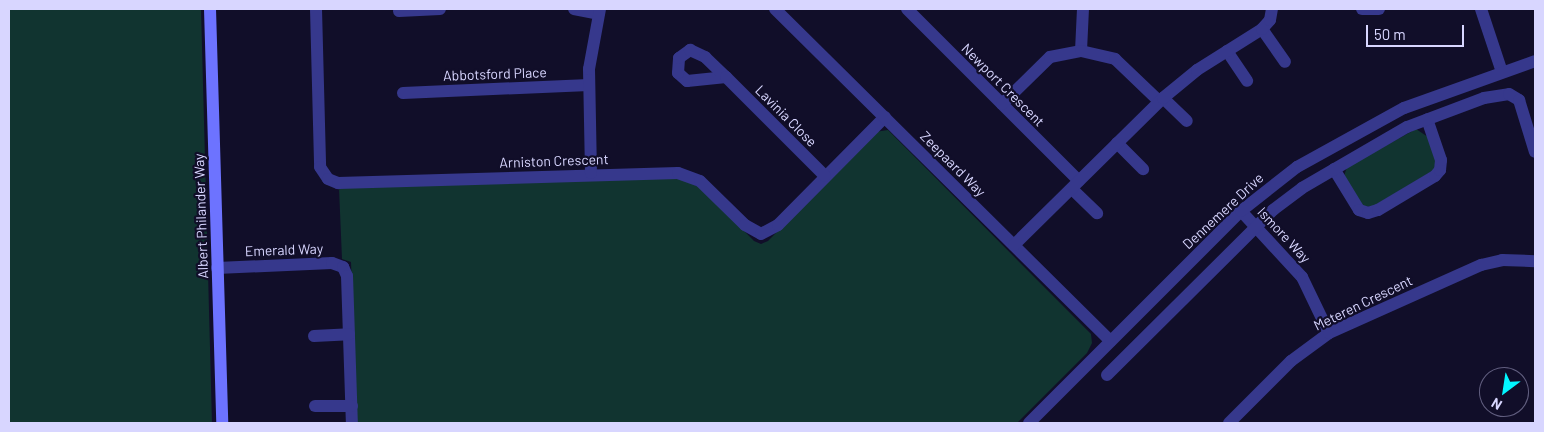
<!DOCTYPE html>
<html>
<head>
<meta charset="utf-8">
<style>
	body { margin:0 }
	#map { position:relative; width:1544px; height:432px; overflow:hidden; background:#110e29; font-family:Barlow,sans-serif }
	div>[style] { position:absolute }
	.green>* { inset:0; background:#113430 }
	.street>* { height:12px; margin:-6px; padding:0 6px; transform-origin:6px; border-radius:6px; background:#36388c }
	.secondary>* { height:12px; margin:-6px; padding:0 6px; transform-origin:6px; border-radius:6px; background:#6d73ff }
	span { translate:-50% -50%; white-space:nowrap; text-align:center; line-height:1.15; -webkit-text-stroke:4.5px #110e29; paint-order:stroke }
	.street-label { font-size:14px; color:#d8d6ff }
	.frame { position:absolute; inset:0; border:10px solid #d8d6ff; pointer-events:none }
	.north { position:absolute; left:1479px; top:367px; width:50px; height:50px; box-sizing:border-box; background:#110e29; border:1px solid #615e7f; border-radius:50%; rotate:211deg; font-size:14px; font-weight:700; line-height:20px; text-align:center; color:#d8d6ff }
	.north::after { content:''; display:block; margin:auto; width:18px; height:22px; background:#02f6ff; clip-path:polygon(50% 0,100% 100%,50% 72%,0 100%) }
	.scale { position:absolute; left:1366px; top:25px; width:98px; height:22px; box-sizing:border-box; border:2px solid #d8d6ff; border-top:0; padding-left:6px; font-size:15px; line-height:18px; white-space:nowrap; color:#d8d6ff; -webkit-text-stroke:4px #110e29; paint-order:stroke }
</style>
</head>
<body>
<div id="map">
	<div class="green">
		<div style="clip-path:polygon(9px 9px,201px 9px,212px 423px,9px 423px)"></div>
		<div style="clip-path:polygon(1416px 129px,1428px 137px,1436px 161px,1434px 170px,1372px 207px,1363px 206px,1344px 176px,1347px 167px)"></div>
		<div style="clip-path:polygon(888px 130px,1091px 334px,1092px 343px,1087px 353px,1017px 423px,357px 423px,351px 262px,342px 259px,339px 188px,681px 178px,703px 189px,754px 241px,761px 244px,768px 241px,875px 132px)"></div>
	</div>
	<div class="street">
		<div style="left:316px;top:9px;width:158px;rotate:88.5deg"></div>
		<div style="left:320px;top:167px;width:14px;rotate:56deg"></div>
		<div style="left:328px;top:179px;width:11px;rotate:22deg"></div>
		<div style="left:338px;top:183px;width:340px;rotate:-1.7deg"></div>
		<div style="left:678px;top:173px;width:23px;rotate:20deg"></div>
		<div style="left:700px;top:181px;width:63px;rotate:44.4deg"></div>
		<div style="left:745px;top:225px;width:18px;rotate:29deg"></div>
		<div style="left:761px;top:234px;width:19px;rotate:-28deg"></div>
		<div style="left:778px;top:225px;width:152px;rotate:-45.3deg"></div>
		<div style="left:574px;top:9px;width:25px;rotate:11deg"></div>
		<div style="left:775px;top:9px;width:472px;rotate:44.7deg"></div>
		<div style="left:907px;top:9px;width:243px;rotate:45deg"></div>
		<div style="left:1362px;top:9px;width:17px"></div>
		<div style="left:1481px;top:9px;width:66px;rotate:71.6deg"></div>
		<div style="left:399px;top:11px;width:41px;rotate:-2.8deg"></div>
		<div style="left:1262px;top:29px;width:40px;rotate:55.1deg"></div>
		<div style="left:1081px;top:51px;width:42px;rotate:-87.3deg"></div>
		<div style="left:1227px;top:51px;width:36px;rotate:56deg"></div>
		<div style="left:726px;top:77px;width:39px;rotate:174deg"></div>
		<div style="left:687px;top:81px;width:12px;rotate:-138deg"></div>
		<div style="left:678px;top:73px;width:15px;rotate:-86deg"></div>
		<div style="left:679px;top:58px;width:14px;rotate:-36deg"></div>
		<div style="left:690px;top:50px;width:17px;rotate:25deg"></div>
		<div style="left:705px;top:57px;width:29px;rotate:44deg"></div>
		<div style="left:726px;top:77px;width:140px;rotate:45deg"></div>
		<div style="left:403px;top:93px;width:186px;rotate:-2.5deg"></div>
		<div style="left:1163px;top:98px;width:33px;rotate:44deg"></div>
		<div style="left:1002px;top:104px;width:67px;rotate:-44.4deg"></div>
		<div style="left:1050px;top:57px;width:32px;rotate:-11deg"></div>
		<div style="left:1081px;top:51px;width:35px;rotate:13deg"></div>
		<div style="left:1115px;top:59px;width:61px;rotate:43.7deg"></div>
		<div style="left:1117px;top:143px;width:37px;rotate:45deg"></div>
		<div style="left:1334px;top:169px;width:48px;rotate:58.6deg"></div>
		<div style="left:1359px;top:210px;width:9px;rotate:18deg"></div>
		<div style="left:1368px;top:213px;width:10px;rotate:-17deg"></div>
		<div style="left:1378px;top:210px;width:66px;rotate:-30.8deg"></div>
		<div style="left:1435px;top:176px;width:8px;rotate:-50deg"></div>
		<div style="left:1440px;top:170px;width:10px;rotate:-84deg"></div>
		<div style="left:1441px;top:160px;width:43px;rotate:-108.9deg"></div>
		<div style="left:591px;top:173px;width:104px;rotate:-91.1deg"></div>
		<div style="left:589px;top:69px;width:61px;rotate:-79.6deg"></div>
		<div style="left:1072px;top:189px;width:35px;rotate:44deg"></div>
		<div style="left:1241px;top:211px;width:90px;rotate:47.3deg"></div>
		<div style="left:1302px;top:277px;width:62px;rotate:64.3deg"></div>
		<div style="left:1014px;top:245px;width:209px;rotate:-44.6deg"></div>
		<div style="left:1163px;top:98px;width:44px;rotate:-39.5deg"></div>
		<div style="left:1197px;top:70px;width:77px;rotate:-32.2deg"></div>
		<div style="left:1262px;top:29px;width:12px;rotate:-48deg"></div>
		<div style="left:1270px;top:20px;width:11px;rotate:-80deg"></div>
		<div style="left:217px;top:268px;width:115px;rotate:-2.5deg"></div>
		<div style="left:332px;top:263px;width:12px;rotate:20deg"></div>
		<div style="left:343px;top:267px;width:10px;rotate:66deg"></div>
		<div style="left:347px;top:276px;width:147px;rotate:88.1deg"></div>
		<div style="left:314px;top:336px;width:35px;rotate:-3deg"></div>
		<div style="left:1107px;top:375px;width:234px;rotate:-44.8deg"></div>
		<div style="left:1273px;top:210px;width:36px;rotate:-37deg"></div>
		<div style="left:1302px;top:188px;width:121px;rotate:-30.2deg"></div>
		<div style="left:1407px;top:127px;width:82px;rotate:-20.6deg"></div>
		<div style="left:1484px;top:98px;width:25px;rotate:-9deg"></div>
		<div style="left:1509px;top:94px;width:12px;rotate:31deg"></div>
		<div style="left:1519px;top:100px;width:54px;rotate:72.9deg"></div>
		<div style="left:315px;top:406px;width:37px"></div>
		<div style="left:1029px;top:423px;width:300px;rotate:-45deg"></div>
		<div style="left:1241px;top:211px;width:71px;rotate:-38.2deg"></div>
		<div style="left:1297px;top:167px;width:122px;rotate:-28.9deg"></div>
		<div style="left:1404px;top:108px;width:139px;rotate:-19.7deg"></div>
		<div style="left:1229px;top:423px;width:88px;rotate:-45deg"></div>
		<div style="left:1291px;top:361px;width:47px;rotate:-36.4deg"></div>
		<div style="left:1329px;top:333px;width:167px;rotate:-24.1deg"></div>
		<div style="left:1481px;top:265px;width:22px;rotate:-13deg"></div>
		<div style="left:1502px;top:260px;width:33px;rotate:2deg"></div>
	</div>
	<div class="secondary">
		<div style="left:210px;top:9px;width:414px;rotate:88.3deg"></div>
	</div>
	<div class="street-label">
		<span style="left:495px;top:74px;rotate:-2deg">Abbotsford Place</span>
		<span style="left:1003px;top:85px;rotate:45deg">Newport Crescent</span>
		<span style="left:786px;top:116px;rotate:45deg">Lavinia Close</span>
		<span style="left:554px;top:161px;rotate:-2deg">Arniston Crescent</span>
		<span style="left:953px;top:164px;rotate:45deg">Zeepaard Way</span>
		<span style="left:1223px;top:211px;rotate:-43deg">Dennemere Drive</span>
		<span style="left:201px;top:216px;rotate:-92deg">Albert Philander Way</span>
		<span style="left:1284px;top:235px;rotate:47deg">Ismore Way</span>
		<span style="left:284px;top:250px;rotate:-2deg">Emerald Way</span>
		<span style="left:1363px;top:303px;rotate:-26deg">Meteren Crescent</span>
	</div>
	<div class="frame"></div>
	<div class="north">N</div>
	<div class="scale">50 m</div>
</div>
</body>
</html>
